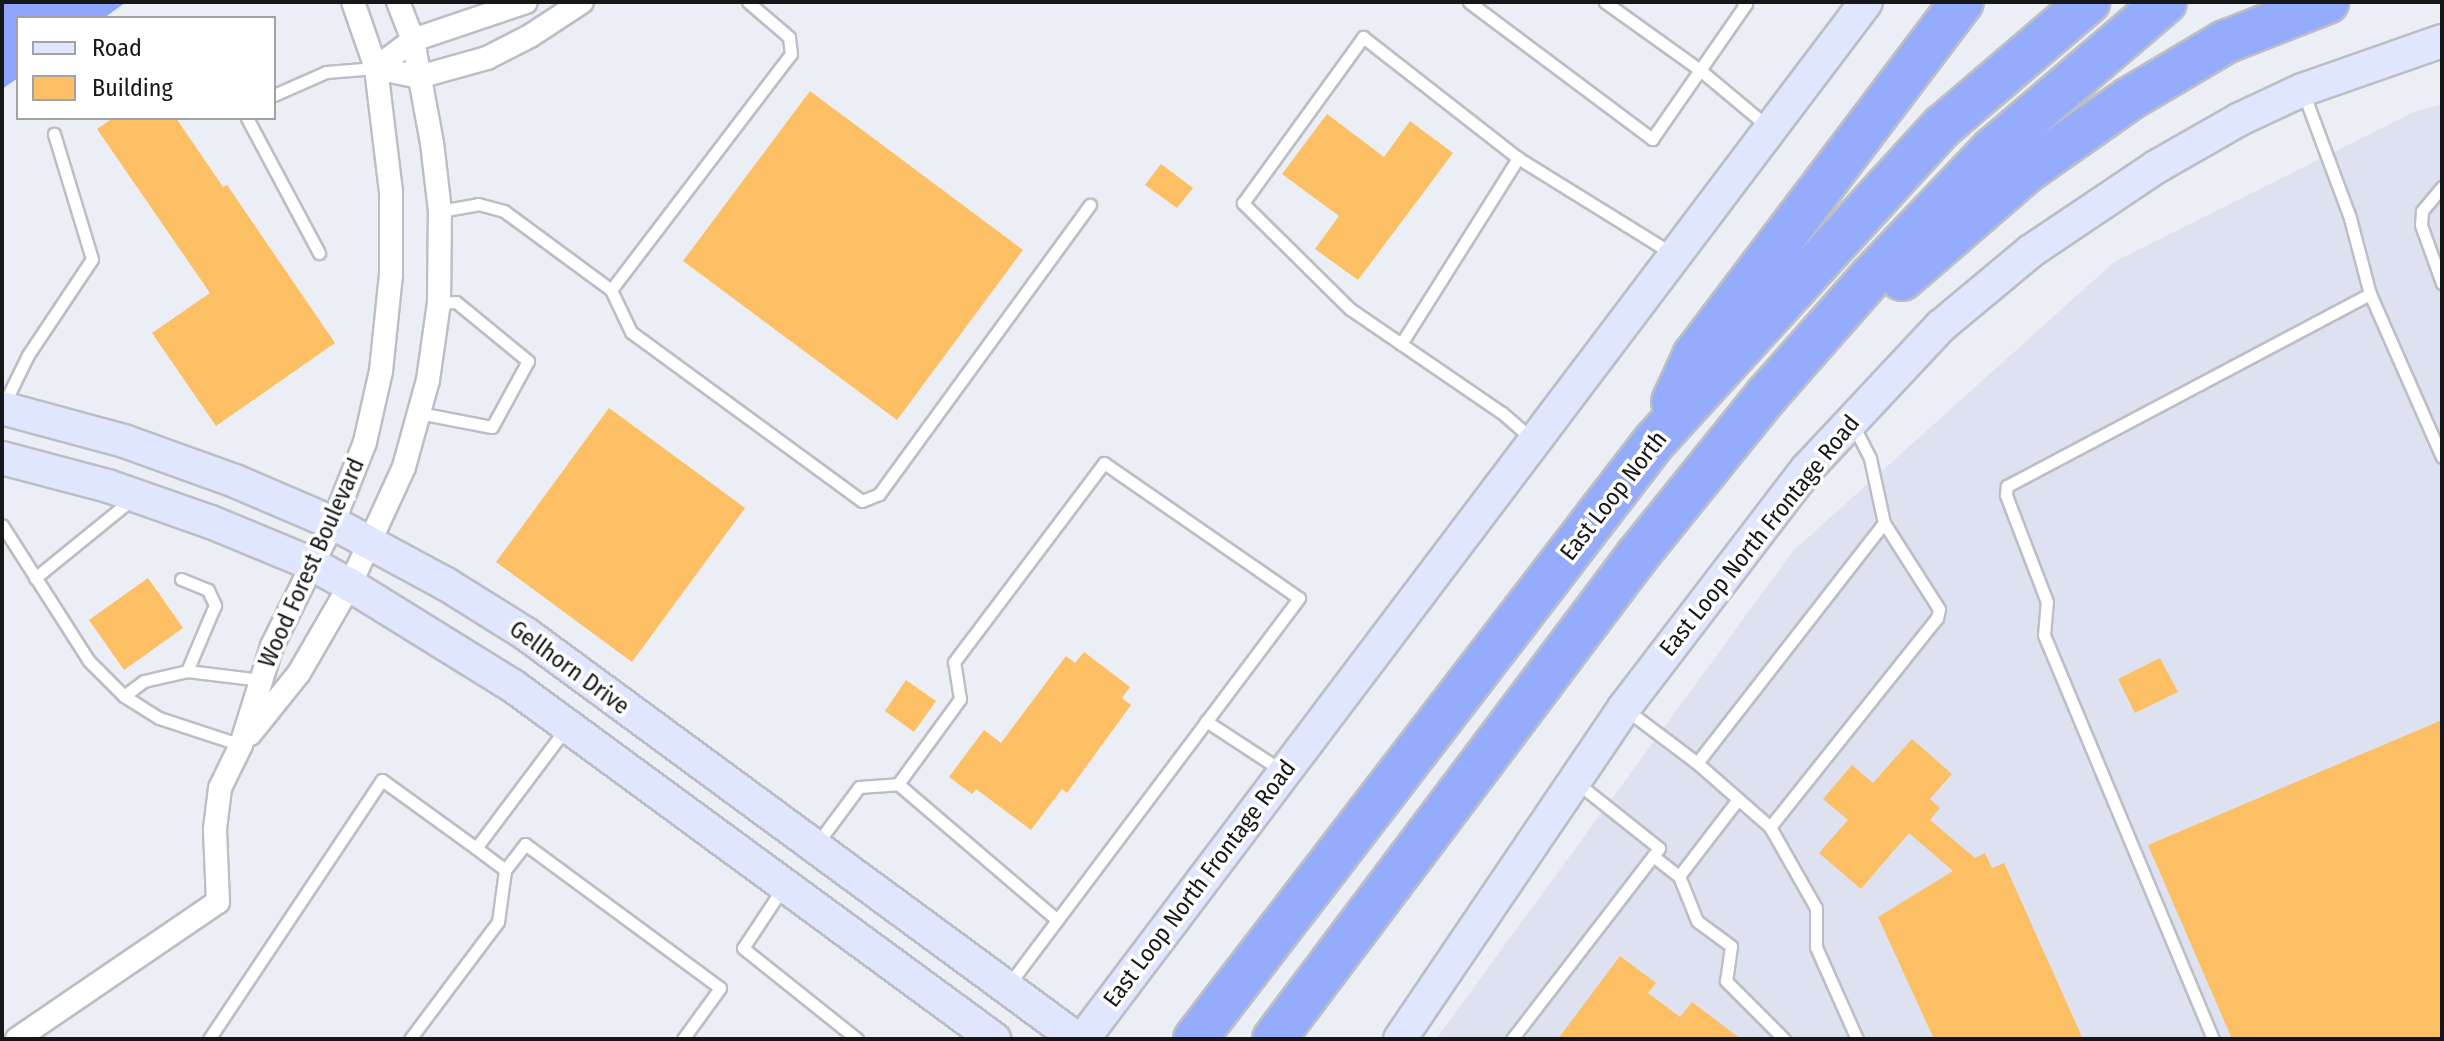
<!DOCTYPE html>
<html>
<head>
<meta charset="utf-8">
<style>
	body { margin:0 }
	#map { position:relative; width:2444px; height:1041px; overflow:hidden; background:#eceef5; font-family:"Fira Sans Condensed",sans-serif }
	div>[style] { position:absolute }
	.built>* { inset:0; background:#dee2f0 }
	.forest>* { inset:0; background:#8fa6fe }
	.building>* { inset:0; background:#fdbf63 }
	.roads { filter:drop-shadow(2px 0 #bcbec5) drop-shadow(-2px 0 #bcbec5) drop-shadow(0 2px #bcbec5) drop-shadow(0 -2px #bcbec5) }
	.service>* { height:11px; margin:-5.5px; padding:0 5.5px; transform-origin:5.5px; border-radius:5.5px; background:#fff }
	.minor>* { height:22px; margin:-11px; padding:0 11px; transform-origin:11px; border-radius:11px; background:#fff }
	.secondary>* { height:32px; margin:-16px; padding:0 16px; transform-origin:16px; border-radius:16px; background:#dfe6fe }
	.motorway>* { height:42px; margin:-21px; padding:0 21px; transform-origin:21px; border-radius:21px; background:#95abfc }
	span { translate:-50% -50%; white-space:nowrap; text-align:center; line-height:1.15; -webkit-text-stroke:7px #fff; paint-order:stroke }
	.street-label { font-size:24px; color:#161719 }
	.frame { position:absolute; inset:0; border:4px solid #161719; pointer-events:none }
	.legend { position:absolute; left:16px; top:16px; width:260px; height:104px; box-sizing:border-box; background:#fff; border:2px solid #a2a2a3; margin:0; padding:10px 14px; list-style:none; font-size:24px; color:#161719 }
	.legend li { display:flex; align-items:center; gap:16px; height:40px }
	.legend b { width:40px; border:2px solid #a2a2a3 }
</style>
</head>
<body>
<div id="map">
	<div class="built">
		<div style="clip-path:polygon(2442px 104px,2442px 1039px,1436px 1039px,1793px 551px,2114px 262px,2414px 112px)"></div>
	</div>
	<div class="forest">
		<div style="clip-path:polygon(2px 2px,126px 2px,104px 18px,18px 18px,18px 78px,2px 89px)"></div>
	</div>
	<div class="building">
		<div style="clip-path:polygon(810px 91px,1023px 250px,897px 420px,683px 261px)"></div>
		<div style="clip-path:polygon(1327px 114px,1384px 157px,1410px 121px,1453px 153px,1358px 280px,1315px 249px,1339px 216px,1282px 174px)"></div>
		<div style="clip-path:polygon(113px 118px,176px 118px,223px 187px,227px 185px,335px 343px,216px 426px,152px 333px,210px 293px,97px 129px)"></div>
		<div style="clip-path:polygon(1161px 164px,1193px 188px,1177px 208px,1145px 185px)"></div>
		<div style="clip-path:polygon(609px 408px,745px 508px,632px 662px,496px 562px)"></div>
		<div style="clip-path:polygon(148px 578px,183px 628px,124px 670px,89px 620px)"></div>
		<div style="clip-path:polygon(1084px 652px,1130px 687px,1122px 698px,1131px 705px,1067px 793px,1062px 789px,1031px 830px,976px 789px,972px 794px,949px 777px,984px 730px,1001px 743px,1066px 656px,1075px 663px)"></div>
		<div style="clip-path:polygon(2160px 658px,2178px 692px,2135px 713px,2118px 679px)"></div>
		<div style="clip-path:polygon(906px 680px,936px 701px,914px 732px,885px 711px)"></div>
		<div style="clip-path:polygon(2442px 720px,2442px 1039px,2232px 1039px,2148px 845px)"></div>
		<div style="clip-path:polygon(1912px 739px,1952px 774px,1930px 799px,1940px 808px,1930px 820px,1975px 858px,1985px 853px,1992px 868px,2004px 863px,2083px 1039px,1934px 1039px,1878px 917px,1953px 871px,1909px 833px,1861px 889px,1819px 853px,1848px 820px,1823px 799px,1852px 765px,1873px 783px)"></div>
		<div style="clip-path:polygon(1620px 956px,1656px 983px,1648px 993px,1680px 1017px,1692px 1002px,1741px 1039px,1558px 1039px)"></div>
	</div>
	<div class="roads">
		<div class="service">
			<div style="left:1469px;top:2px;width:229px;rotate:36.8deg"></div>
			<div style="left:1652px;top:139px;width:165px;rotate:-55.2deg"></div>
			<div style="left:1746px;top:4px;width:4px;rotate:-146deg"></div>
			<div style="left:1605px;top:2px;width:117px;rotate:35.6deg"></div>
			<div style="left:1700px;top:70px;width:87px;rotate:39.9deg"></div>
			<div style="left:2303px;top:92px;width:134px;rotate:69.5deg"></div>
			<div style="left:2350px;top:218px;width:79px;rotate:75.3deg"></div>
			<div style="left:2370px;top:294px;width:178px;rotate:66.2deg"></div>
			<div style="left:274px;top:95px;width:57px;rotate:-23.9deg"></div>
			<div style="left:326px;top:72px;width:50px;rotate:-4.6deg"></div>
			<div style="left:247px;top:118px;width:153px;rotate:61.9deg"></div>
			<div style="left:2442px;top:187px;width:31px;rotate:130deg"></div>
			<div style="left:2422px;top:211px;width:14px;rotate:94deg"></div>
			<div style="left:2421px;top:225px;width:62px;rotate:70.1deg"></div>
			<div style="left:440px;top:211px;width:39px;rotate:-10deg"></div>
			<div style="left:478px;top:204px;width:27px;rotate:15deg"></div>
			<div style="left:504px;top:211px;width:133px;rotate:36.4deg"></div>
			<div style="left:611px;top:290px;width:297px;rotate:-52.7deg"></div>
			<div style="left:791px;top:54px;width:17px;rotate:-97deg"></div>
			<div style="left:789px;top:37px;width:54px;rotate:-139.5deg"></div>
			<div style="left:611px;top:290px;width:47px;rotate:64.5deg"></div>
			<div style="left:631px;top:332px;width:286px;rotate:36.2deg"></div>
			<div style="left:862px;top:501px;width:18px;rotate:-22deg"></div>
			<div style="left:879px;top:494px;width:358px;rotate:-53.9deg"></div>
			<div style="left:1401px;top:344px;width:220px;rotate:-57.8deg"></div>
			<div style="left:4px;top:404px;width:55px;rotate:-63.9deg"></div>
			<div style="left:28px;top:355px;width:115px;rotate:-56.3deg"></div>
			<div style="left:92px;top:259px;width:131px;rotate:-106.9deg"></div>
			<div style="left:419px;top:413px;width:74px;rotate:10.9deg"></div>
			<div style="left:492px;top:427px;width:75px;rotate:-61.4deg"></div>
			<div style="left:528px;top:361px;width:93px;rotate:-140.7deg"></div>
			<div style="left:456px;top:302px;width:17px;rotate:177deg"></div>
			<div style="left:1531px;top:438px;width:38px;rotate:-139deg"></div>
			<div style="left:1502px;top:413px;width:184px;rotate:-145.6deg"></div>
			<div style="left:1350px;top:309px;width:151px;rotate:-135.3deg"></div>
			<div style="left:1243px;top:203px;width:205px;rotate:-54.1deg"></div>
			<div style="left:1363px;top:37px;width:197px;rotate:38deg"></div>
			<div style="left:1518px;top:158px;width:180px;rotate:31.8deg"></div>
			<div style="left:2px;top:525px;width:161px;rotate:57.4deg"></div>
			<div style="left:89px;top:661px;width:49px;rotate:45deg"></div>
			<div style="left:124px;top:696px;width:41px;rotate:32.2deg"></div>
			<div style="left:159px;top:718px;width:86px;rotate:18.2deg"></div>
			<div style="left:35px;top:578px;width:124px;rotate:-39.1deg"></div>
			<div style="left:181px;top:579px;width:29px;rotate:22deg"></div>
			<div style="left:208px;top:590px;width:17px;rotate:65deg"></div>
			<div style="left:215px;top:605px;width:72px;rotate:113deg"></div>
			<div style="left:124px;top:696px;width:25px;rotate:-37deg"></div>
			<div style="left:144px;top:681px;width:44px;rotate:-13.1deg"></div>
			<div style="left:187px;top:671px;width:75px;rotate:6.9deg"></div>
			<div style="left:1628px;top:711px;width:86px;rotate:37deg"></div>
			<div style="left:1697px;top:763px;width:97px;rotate:41.2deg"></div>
			<div style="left:1770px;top:827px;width:93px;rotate:60.4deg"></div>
			<div style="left:1816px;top:908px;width:39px;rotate:90deg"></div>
			<div style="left:1816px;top:947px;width:101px;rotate:66deg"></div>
			<div style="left:1206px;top:721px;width:90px;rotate:33.2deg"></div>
			<div style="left:1697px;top:763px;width:304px;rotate:-52.1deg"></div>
			<div style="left:1884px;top:523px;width:66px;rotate:-102.2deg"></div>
			<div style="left:1870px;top:458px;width:37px;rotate:-117deg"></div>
			<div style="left:898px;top:784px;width:209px;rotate:40.5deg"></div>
			<div style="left:1770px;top:827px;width:268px;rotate:-51.4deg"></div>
			<div style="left:1937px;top:618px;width:9px;rotate:-77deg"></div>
			<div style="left:1939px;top:609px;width:102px;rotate:-122.6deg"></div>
			<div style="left:816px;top:845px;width:72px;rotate:-53.4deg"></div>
			<div style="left:859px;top:787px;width:39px;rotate:-4deg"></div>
			<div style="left:898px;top:784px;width:105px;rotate:-53.9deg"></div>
			<div style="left:960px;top:699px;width:37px;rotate:-99deg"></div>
			<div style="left:954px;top:662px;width:249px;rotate:-53deg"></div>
			<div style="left:1104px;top:463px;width:237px;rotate:34.7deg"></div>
			<div style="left:1299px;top:598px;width:483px;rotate:126.9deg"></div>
			<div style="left:476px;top:848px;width:36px;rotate:37deg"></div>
			<div style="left:505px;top:870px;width:33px;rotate:-52deg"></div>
			<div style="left:525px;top:844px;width:242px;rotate:36.4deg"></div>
			<div style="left:720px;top:988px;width:63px;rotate:126deg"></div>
			<div style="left:1653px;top:856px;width:33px;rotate:38deg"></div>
			<div style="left:1679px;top:876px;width:97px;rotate:-52.5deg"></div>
			<div style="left:1679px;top:876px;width:48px;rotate:68.2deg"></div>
			<div style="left:1697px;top:921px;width:42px;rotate:36.3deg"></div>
			<div style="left:1731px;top:946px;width:35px;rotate:98deg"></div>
			<div style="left:1726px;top:981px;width:82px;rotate:45deg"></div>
			<div style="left:784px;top:886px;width:74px;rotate:123.5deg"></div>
			<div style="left:743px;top:948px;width:146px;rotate:38.6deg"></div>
			<div style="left:209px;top:1039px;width:311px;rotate:-56.3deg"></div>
			<div style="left:382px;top:780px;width:116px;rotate:35.9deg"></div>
			<div style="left:476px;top:848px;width:151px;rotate:-53.1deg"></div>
			<div style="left:410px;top:1039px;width:146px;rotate:-53.1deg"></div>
			<div style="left:498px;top:922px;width:52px;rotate:-82.3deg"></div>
			<div style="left:1512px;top:1039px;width:241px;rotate:-52.4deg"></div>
			<div style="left:1659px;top:848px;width:106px;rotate:-141.5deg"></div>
			<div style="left:2213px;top:1039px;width:438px;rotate:-112.7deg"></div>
			<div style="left:2044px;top:635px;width:33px;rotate:-85deg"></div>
			<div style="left:2047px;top:602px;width:115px;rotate:-111deg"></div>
			<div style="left:2006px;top:495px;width:9px;rotate:-84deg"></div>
			<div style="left:2007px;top:486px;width:411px;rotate:-27.9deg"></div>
		</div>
		<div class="minor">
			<div style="left:376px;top:68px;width:44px;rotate:11.8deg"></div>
			<div style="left:419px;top:77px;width:71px;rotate:-15.6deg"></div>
			<div style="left:487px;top:58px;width:48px;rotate:-27.1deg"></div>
			<div style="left:530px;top:36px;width:62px;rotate:-33.2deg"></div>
			<div style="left:376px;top:68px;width:46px;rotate:-37.1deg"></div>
			<div style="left:413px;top:40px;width:119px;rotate:-18.6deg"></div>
			<div style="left:250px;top:734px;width:78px;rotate:-51.2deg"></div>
			<div style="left:299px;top:673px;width:102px;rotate:-59.9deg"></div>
			<div style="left:350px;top:585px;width:130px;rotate:-65.4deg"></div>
			<div style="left:404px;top:467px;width:90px;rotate:-74.6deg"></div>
			<div style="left:428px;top:380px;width:78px;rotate:-81.9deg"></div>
			<div style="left:439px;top:303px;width:92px;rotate:-89.4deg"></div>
			<div style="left:440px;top:211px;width:68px;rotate:-96.7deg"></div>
			<div style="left:432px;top:143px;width:105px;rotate:-100.5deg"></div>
			<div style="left:413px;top:40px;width:41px;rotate:-111.5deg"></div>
			<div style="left:17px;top:1039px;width:243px;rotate:-34.3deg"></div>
			<div style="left:218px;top:902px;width:73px;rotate:-92.4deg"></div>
			<div style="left:215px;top:829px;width:41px;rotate:-83deg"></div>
			<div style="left:220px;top:788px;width:48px;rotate:-64deg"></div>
			<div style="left:241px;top:745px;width:104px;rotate:-72.6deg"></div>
			<div style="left:272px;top:646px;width:137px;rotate:-63.6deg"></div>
			<div style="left:333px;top:523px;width:87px;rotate:-68.4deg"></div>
			<div style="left:365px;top:442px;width:73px;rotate:-77.3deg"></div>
			<div style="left:381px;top:371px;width:97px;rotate:-84.1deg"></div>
			<div style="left:391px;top:275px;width:83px;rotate:-90deg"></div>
			<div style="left:391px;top:192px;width:125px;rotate:-96.9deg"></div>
			<div style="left:376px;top:68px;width:70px;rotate:-109.2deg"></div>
		</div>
		<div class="secondary">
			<div style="left:2px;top:408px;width:126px;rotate:15.1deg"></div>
			<div style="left:124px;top:441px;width:118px;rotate:19.8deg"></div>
			<div style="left:235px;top:481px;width:107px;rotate:23.2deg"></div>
			<div style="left:333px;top:523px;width:128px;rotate:28.4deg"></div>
			<div style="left:446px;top:584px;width:94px;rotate:32deg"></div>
			<div style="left:526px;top:634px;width:684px;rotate:36.32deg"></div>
			<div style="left:2px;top:458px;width:110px;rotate:14.8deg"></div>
			<div style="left:108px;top:486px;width:109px;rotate:19.3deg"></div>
			<div style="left:211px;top:522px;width:107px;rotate:22.5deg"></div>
			<div style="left:310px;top:563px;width:46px;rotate:28.8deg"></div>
			<div style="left:350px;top:585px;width:192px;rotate:31.8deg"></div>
			<div style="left:513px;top:686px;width:597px;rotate:36.27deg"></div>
			<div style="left:1083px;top:1039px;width:1299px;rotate:-52.94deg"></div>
			<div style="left:1400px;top:1039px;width:400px;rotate:-55.9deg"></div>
			<div style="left:1624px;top:708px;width:301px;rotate:-52.6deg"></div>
			<div style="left:1807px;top:469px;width:196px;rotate:-46.9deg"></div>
			<div style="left:1941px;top:326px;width:117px;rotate:-39.8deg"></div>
			<div style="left:2031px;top:251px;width:151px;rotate:-33.9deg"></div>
			<div style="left:2156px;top:167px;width:97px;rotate:-29.7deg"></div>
			<div style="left:2240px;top:119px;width:68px;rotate:-25.1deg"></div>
			<div style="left:2302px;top:90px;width:148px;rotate:-19.3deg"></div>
		</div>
		<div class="motorway">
			<div style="left:1902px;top:279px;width:167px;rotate:-40.9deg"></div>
			<div style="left:2028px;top:170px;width:123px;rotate:-35.1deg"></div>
			<div style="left:2129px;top:99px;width:112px;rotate:-30.7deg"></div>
			<div style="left:2225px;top:42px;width:110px;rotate:-21.4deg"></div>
			<div style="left:1673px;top:402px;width:51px;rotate:-65.5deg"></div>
			<div style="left:1694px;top:356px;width:444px;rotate:-52.9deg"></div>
			<div style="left:1195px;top:1039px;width:753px;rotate:-52.45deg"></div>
			<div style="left:1654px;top:442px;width:428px;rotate:-47.6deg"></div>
			<div style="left:1943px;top:126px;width:191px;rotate:-40.5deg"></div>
			<div style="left:1274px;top:1039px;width:604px;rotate:-53.07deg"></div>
			<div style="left:1637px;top:556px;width:207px;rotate:-51.1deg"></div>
			<div style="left:1767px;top:395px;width:156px;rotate:-48.6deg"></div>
			<div style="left:1870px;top:278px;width:178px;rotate:-46.4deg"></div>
			<div style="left:1993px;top:149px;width:226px;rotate:-40.5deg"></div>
		</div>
	</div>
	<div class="street-label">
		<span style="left:1614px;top:496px;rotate:-52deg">East Loop North</span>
		<span style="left:1760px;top:536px;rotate:-51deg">East Loop North Frontage Road</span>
		<span style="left:312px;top:563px;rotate:-66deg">Wood Forest Boulevard</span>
		<span style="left:569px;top:668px;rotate:36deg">Gellhorn Drive</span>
		<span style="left:1200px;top:884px;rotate:-53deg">East Loop North Frontage Road</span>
	</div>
	<div class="frame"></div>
	<ul class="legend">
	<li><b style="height:10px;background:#dfe6fe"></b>Road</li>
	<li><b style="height:22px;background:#fdbf63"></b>Building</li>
	</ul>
</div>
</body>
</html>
